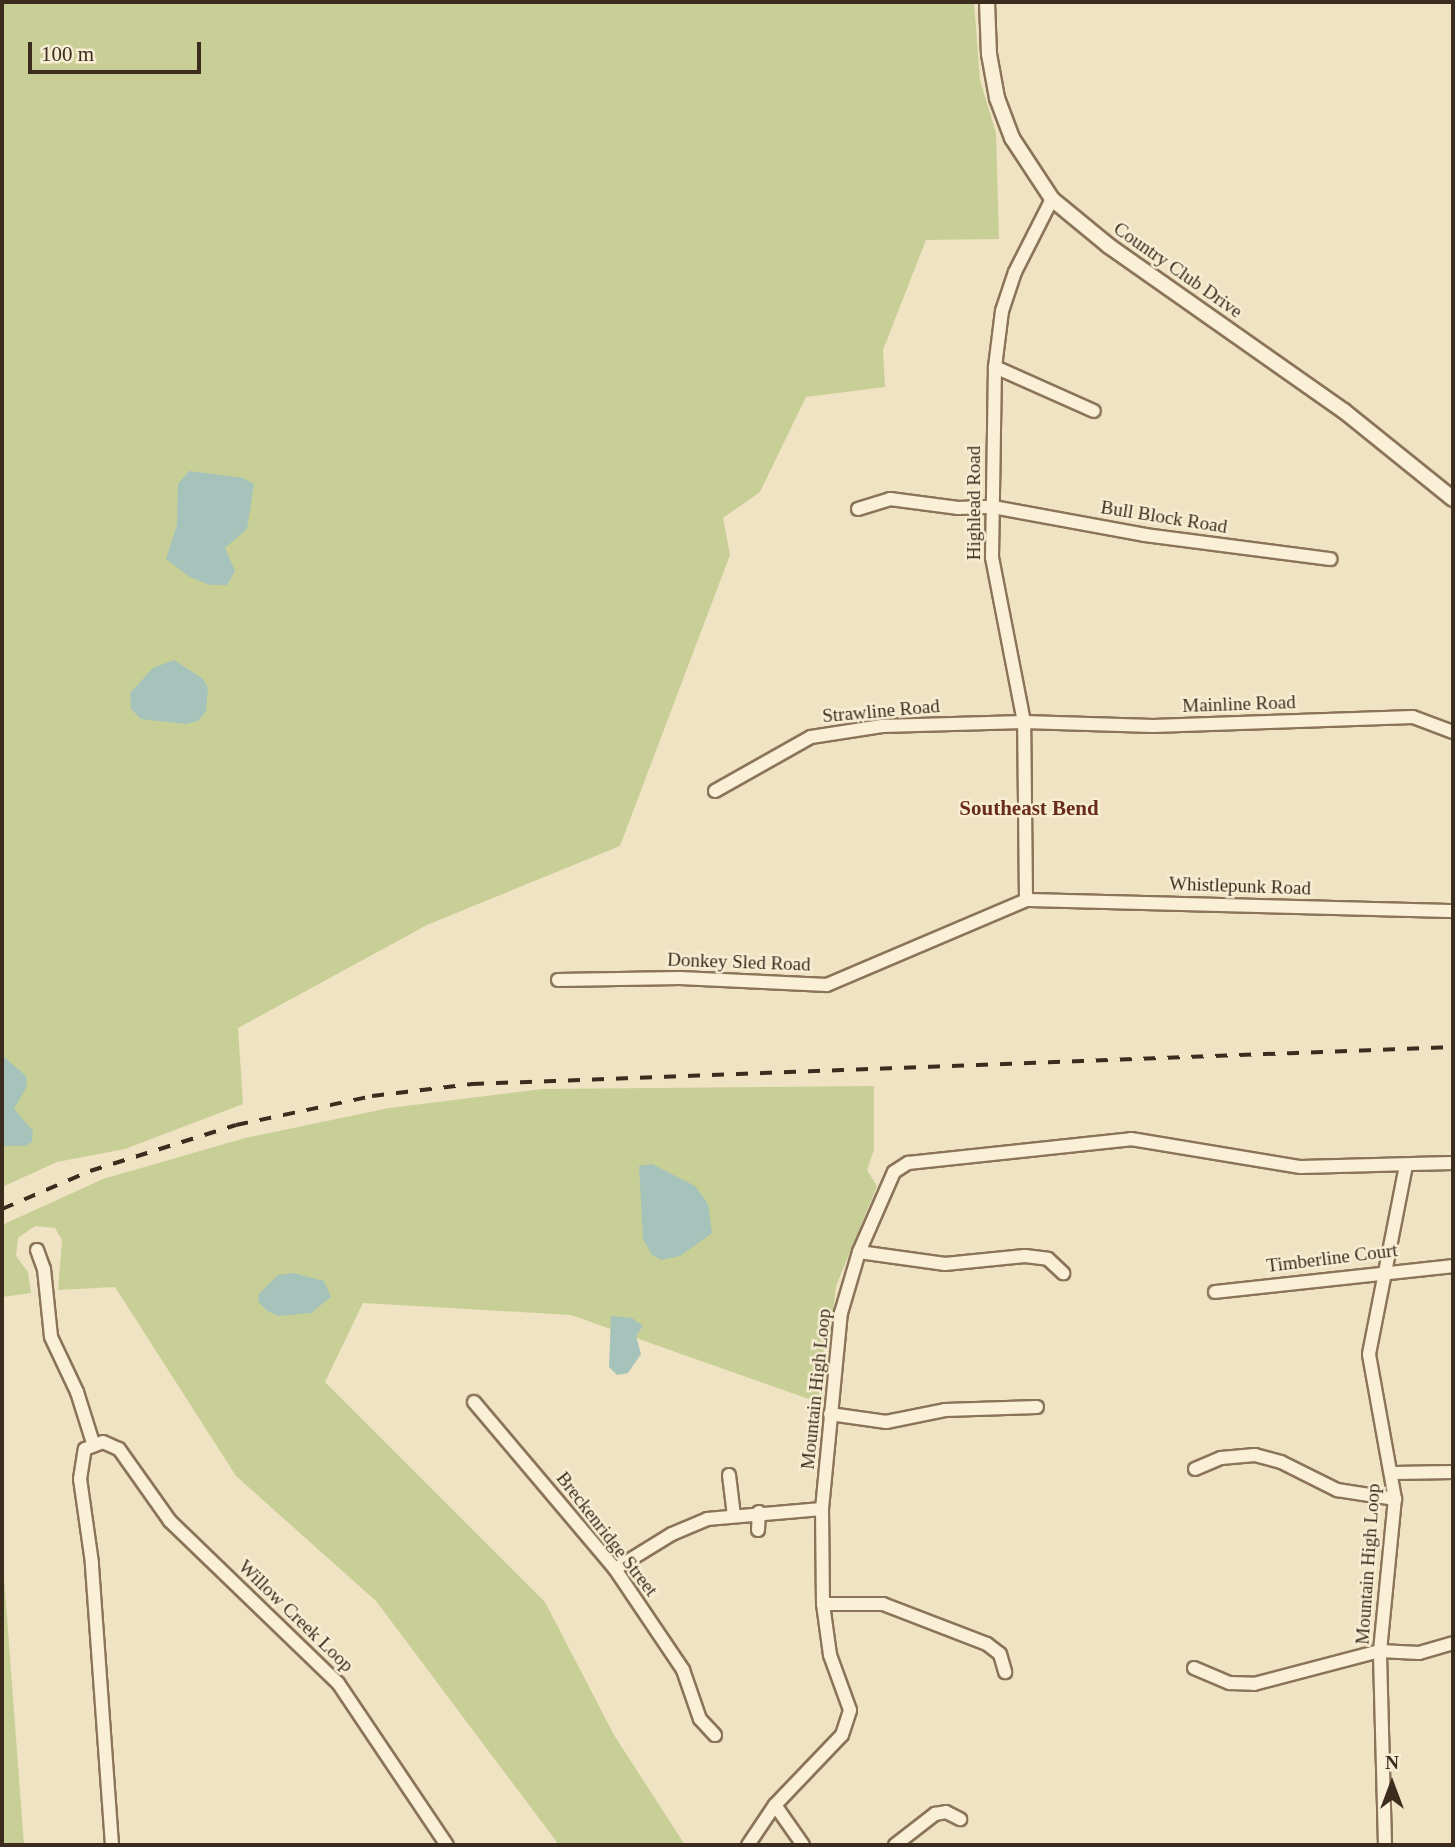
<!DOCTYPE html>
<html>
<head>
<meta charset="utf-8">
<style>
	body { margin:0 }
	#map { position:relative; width:1455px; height:1847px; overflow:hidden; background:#f0e3c3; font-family:Georgia,serif }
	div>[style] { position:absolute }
	.green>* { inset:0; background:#c8cf96 }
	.water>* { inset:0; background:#a5c3ba }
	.roads { filter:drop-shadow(2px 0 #8b7459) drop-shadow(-2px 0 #8b7459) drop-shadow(0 2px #8b7459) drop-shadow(0 -2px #8b7459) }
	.minor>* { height:12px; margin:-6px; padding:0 6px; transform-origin:6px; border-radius:6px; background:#faf0d7 }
	.tertiary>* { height:14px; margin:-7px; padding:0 7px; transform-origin:7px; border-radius:7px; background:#faf0d7 }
	.rail>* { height:3.5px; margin-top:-1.75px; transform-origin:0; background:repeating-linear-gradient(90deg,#3b2c1e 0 12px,transparent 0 24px) }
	span { translate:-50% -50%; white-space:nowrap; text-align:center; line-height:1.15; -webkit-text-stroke:5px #f7edd3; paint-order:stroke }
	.street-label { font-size:19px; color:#3b2c1e }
	.neighbourhood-label { font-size:21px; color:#692c1b; font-weight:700 }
	.frame { position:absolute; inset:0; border:4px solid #3b2c1e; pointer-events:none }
	.north { position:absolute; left:1357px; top:1749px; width:70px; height:70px; -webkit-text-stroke:5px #f7edd3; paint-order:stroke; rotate:0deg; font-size:19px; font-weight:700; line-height:28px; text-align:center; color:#3b2c1e }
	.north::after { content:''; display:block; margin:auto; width:24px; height:32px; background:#3b2c1e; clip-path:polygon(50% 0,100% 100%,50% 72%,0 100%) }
	.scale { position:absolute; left:28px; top:42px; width:173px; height:32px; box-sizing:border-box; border:4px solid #3b2c1e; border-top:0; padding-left:9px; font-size:21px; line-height:24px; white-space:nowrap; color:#3b2c1e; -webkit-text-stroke:5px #f7edd3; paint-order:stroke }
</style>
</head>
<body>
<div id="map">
	<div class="green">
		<div style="clip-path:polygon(2px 2px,974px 2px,980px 80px,996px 133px,999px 239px,926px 240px,883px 350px,885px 387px,806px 397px,760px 492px,723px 518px,730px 555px,620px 846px,427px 925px,238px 1028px,243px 1104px,125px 1149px,57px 1162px,2px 1187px)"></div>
		<div style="clip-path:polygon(874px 1086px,874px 1150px,867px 1170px,877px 1186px,836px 1286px,823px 1404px,571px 1315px,363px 1303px,325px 1382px,545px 1602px,614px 1735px,685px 1845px,559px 1845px,376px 1601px,236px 1476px,115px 1287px,58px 1290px,62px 1240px,55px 1228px,35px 1226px,18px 1238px,16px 1256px,28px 1272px,31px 1293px,2px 1297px,2px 1225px,103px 1179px,245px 1138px,389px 1108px,542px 1089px)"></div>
		<div style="clip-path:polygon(2px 1550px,24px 1845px,2px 1845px)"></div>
	</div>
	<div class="water">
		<div style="clip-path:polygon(189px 471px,243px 478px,254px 484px,247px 529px,225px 548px,235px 571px,227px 585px,210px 585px,190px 577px,166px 559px,177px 525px,178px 484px)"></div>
		<div style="clip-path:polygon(174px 660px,203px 679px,208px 688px,206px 711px,198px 721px,186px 724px,141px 719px,131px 709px,130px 693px,153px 668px)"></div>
		<div style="clip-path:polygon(2px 1055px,26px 1076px,27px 1086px,14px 1109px,33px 1131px,32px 1142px,25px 1146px,2px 1146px)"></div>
		<div style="clip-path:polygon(652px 1164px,695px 1186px,708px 1204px,712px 1233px,680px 1256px,661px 1260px,652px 1255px,643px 1239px,639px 1166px)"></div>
		<div style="clip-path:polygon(293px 1273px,324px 1281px,331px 1297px,311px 1313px,279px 1316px,267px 1311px,258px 1301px,259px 1294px,278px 1275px)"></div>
		<div style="clip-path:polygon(611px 1316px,632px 1318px,643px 1326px,636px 1336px,641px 1354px,628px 1373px,617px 1375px,609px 1367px)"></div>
	</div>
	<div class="roads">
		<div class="minor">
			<div style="left:995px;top:367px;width:108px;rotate:24deg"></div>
			<div style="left:858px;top:509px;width:34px;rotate:-17deg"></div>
			<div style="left:890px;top:499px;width:69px;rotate:7.5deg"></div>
			<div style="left:958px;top:508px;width:35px;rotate:-2deg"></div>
			<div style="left:993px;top:507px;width:155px;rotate:10.4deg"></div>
			<div style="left:1145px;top:535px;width:187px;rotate:7.4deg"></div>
			<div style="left:715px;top:791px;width:110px;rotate:-29.4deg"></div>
			<div style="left:811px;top:737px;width:72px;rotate:-8.8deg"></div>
			<div style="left:882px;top:726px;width:142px;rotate:-1.6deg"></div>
			<div style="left:1024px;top:722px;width:129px;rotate:1.8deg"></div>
			<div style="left:1153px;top:726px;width:260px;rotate:-2deg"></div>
			<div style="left:1413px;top:717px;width:43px;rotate:20.6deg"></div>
			<div style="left:1026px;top:900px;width:178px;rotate:-90.6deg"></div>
			<div style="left:1024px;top:722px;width:168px;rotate:-101deg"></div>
			<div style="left:992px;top:557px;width:190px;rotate:-89.1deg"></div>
			<div style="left:995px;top:367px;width:56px;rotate:-82.9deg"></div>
			<div style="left:1002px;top:311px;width:41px;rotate:-71.6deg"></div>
			<div style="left:1015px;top:272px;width:82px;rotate:-63.1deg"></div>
			<div style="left:558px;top:980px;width:122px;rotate:-0.9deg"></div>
			<div style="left:680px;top:978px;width:147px;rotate:2.7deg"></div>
			<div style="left:827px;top:985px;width:216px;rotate:-23.1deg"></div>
			<div style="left:1026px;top:900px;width:427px;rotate:1.5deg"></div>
			<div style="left:37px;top:1250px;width:20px;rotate:70deg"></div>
			<div style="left:44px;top:1269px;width:68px;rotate:84.1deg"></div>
			<div style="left:51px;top:1337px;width:61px;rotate:64.7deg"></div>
			<div style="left:77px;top:1392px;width:53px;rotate:72.6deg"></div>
			<div style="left:859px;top:1252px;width:87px;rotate:7.9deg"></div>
			<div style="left:945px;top:1264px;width:80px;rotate:-5.7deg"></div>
			<div style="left:1025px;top:1256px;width:23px;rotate:7deg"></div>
			<div style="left:1048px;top:1259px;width:21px;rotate:43deg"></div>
			<div style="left:1215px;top:1292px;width:239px;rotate:-6.2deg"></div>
			<div style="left:474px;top:1402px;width:219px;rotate:49.8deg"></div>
			<div style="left:615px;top:1569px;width:122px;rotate:56deg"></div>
			<div style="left:683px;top:1670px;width:52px;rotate:70.9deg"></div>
			<div style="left:700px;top:1719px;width:22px;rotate:47deg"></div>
			<div style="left:830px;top:1414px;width:57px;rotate:8.1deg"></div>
			<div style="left:886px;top:1422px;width:60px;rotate:-11.5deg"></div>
			<div style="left:945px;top:1410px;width:92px;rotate:-1.9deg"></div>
			<div style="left:1195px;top:1469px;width:28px;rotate:-23deg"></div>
			<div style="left:1221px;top:1458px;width:34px;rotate:-5deg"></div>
			<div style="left:1255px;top:1455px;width:27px;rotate:15deg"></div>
			<div style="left:1281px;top:1462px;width:63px;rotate:26.6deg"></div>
			<div style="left:1337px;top:1490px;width:59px;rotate:8.8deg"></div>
			<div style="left:1394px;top:1473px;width:59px;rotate:-1deg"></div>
			<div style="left:729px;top:1475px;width:39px;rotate:83deg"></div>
			<div style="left:758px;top:1530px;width:18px;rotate:-87deg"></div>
			<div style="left:615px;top:1569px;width:67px;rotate:-31.6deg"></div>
			<div style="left:672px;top:1534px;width:38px;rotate:-23deg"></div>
			<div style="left:707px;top:1519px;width:115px;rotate:-5deg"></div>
			<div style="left:823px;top:1604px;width:60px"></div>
			<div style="left:883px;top:1604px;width:111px;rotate:21deg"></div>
			<div style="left:987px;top:1644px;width:16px;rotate:38deg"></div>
			<div style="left:1000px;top:1654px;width:19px;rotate:74deg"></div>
			<div style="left:1194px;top:1668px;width:39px;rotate:23deg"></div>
			<div style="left:1230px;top:1683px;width:24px;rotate:2deg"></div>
			<div style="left:1254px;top:1684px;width:130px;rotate:-14.7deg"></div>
			<div style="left:1380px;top:1651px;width:39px;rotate:3deg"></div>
			<div style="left:1419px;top:1653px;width:35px;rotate:-16deg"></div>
			<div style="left:775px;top:1805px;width:49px;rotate:55deg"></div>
			<div style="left:112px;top:1845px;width:283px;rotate:-94.1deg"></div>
			<div style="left:92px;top:1563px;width:85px;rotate:-98.1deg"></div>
			<div style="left:80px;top:1479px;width:30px;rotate:-81deg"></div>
			<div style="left:85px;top:1449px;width:19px;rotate:-21deg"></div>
			<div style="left:103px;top:1442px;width:17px;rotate:24deg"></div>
			<div style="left:119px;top:1449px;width:88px;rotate:54.7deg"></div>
			<div style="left:170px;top:1521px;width:233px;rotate:44deg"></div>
			<div style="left:338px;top:1683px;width:195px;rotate:56.1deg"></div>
			<div style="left:748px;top:1845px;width:48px;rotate:-56deg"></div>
			<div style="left:775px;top:1805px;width:97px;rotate:-46.3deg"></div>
			<div style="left:842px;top:1735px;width:26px;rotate:-72deg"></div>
			<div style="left:850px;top:1710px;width:59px;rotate:-110deg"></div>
			<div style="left:830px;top:1655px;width:51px;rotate:-97.8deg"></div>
			<div style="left:823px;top:1604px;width:95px;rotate:-90.6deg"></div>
			<div style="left:822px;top:1509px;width:197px;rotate:-84.5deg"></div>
			<div style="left:841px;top:1313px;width:64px;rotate:-73.6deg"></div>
			<div style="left:859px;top:1252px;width:87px;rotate:-66.4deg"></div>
			<div style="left:894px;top:1172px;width:17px;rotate:-33deg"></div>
			<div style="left:908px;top:1163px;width:224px;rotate:-6.1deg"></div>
			<div style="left:1131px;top:1139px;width:172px;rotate:9.4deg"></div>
			<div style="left:1301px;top:1167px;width:152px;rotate:-1.5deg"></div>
			<div style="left:895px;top:1845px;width:51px;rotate:-37.8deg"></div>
			<div style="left:935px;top:1814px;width:11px;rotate:-10deg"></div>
			<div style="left:946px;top:1812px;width:16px;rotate:27deg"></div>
			<div style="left:1385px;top:1845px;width:194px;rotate:-91.5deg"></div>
			<div style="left:1380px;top:1651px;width:153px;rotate:-84.4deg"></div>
			<div style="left:1395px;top:1499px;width:147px;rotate:-100.2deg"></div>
			<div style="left:1369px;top:1354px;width:192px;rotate:-78.9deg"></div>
		</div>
		<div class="tertiary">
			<div style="left:987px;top:2px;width:52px;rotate:87.8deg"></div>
			<div style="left:989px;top:54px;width:45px;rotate:79.7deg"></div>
			<div style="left:997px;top:98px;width:43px;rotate:69.4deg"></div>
			<div style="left:1012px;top:138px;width:73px;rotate:56.7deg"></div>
			<div style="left:1052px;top:199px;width:74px;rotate:39.5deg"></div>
			<div style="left:1109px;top:246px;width:287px;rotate:35.1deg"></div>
			<div style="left:1344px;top:411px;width:140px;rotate:38.9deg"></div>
		</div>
	</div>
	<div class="rail">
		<div style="left:2px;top:1209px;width:96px;rotate:-23.4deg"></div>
		<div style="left:90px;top:1171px;width:153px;rotate:-17.5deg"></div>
		<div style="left:236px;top:1125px;width:139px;rotate:-12deg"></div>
		<div style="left:372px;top:1096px;width:101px;rotate:-6.8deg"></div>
		<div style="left:472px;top:1084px;width:982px;rotate:-2.16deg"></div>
	</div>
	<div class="street-label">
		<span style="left:1178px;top:270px;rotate:35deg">Country Club Drive</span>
		<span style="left:974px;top:503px;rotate:-90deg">Highlead Road</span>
		<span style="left:1164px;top:517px;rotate:9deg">Bull Block Road</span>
		<span style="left:1239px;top:704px;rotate:-2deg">Mainline Road</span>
		<span style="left:881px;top:711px;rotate:-5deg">Strawline Road</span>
		<span style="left:1240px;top:886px;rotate:2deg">Whistlepunk Road</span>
		<span style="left:739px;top:962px;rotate:2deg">Donkey Sled Road</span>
		<span style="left:1332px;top:1258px;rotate:-7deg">Timberline Court</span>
		<span style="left:816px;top:1389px;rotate:-84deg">Mountain High Loop</span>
		<span style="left:607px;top:1534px;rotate:52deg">Breckenridge Street</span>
		<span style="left:1368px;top:1564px;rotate:-86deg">Mountain High Loop</span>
		<span style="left:296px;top:1616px;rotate:44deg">Willow Creek Loop</span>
	</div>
	<div class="neighbourhood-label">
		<span style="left:1029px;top:808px">Southeast Bend</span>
	</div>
	<div class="frame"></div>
	<div class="north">N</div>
	<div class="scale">100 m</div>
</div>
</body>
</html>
